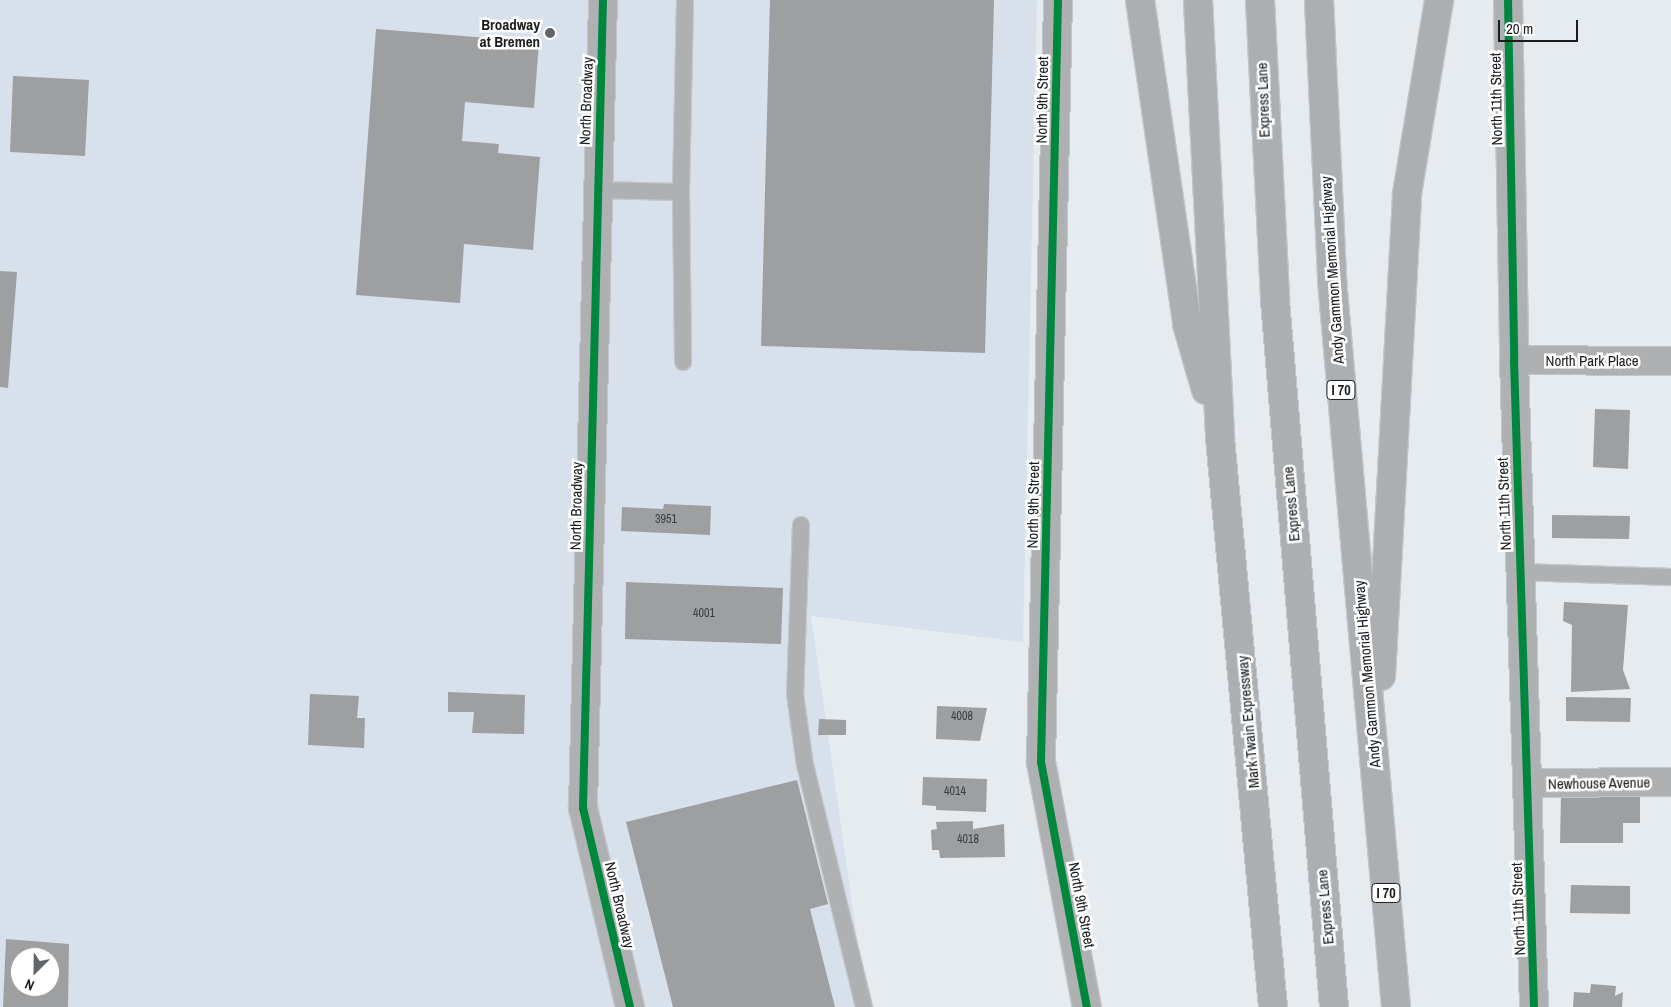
<!DOCTYPE html>
<html>
<head>
<meta charset="utf-8">
<style>
	body { margin:0 }
	#map { position:relative; width:1671px; height:1007px; overflow:hidden; background:#e6ebf0; font-family:"Archivo Narrow",sans-serif }
	div>[style] { position:absolute }
	.built>* { inset:0; background:#d8e0eb }
	.building>* { inset:0; background:#9e9fa1 }
	.roads { filter:drop-shadow(1px 0 #c2c6ca) drop-shadow(-1px 0 #c2c6ca) drop-shadow(0 1px #c2c6ca) drop-shadow(0 -1px #c2c6ca) }
	.lane>* { height:16px; margin:-8px; padding:0 8px; transform-origin:8px; border-radius:8px; background:#afb0b2 }
	.street>* { height:28px; margin:-14px; padding:0 14px; transform-origin:14px; border-radius:14px; background:#afb0b2 }
	.secondary>* { height:28px; margin:-14px; padding:0 14px; transform-origin:14px; border-radius:14px; background:#afb0b2 }
	.highway>* { height:28px; margin:-14px; padding:0 14px; transform-origin:14px; border-radius:14px; background:#acafb1 }
	.cycleway>* { height:8px; margin:-4px; padding:0 4px; transform-origin:4px; border-radius:4px; background:#00873e }
	.dots>* { width:14px; height:14px; translate:-50% -50%; box-sizing:border-box; border:2px solid #fff; border-radius:50% }
	span { translate:-50% -50%; white-space:nowrap; text-align:center; line-height:1.15; -webkit-text-stroke:5px #fff; paint-order:stroke }
	.number-label { font-size:12px; color:#3b3d40 }
	.number-label span { -webkit-text-stroke-width:0 }
	.shield-label span { padding:1px 4px; background:#fff; border:1px solid; border-radius:4px; -webkit-text-stroke-width:0 }
	.shield-label { font-size:14px; color:#1a1c1f; font-weight:700 }
	.poi-label { font-size:15px; color:#1a1c1f; font-weight:700 }
	.right { translate:-100% -50%; text-align:right }
	.street-label { font-size:15px; color:#1a1c1f }
	.north { position:absolute; left:10px; top:947px; width:50px; height:50px; box-sizing:border-box; background:#fff; border:1px solid #a3a4a5; border-radius:50%; rotate:203deg; font-size:14px; font-weight:700; line-height:20px; text-align:center; color:#1a1c1f }
	.north::after { content:''; display:block; margin:auto; width:18px; height:22px; background:#616468; clip-path:polygon(50% 0,100% 100%,50% 72%,0 100%) }
	.scale { position:absolute; left:1498px; top:20px; width:80px; height:22px; box-sizing:border-box; border:2px solid #1a1c1f; border-top:0; padding-left:6px; font-size:15px; line-height:18px; white-space:nowrap; color:#1a1c1f; -webkit-text-stroke:4px #fff; paint-order:stroke }
</style>
</head>
<body>
<div id="map">
	<div class="built">
		<div style="clip-path:polygon(evenodd,0 0,1037px 0,1023px 642px,811px 616px,867px 1007px,0 1007px,0 0,20px 957px,50px 957px,50px 987px,20px 987px,20px 957px)"></div>
	</div>
	<div class="building">
		<div style="clip-path:polygon(770px 0,994px 0,985px 353px,761px 346px)"></div>
		<div style="clip-path:polygon(376px 29px,539px 42px,534px 108px,465px 102px,462px 141px,499px 144px,498px 153px,540px 157px,533px 250px,464px 244px,460px 303px,356px 295px)"></div>
		<div style="clip-path:polygon(13px 76px,89px 80px,85px 156px,10px 152px)"></div>
		<div style="clip-path:polygon(0 271px,17px 272px,8px 388px,0 387px)"></div>
		<div style="clip-path:polygon(1595px 409px,1630px 410px,1628px 469px,1593px 467px)"></div>
		<div style="clip-path:polygon(664px 504px,711px 506px,710px 535px,621px 531px,622px 507px,663px 509px)"></div>
		<div style="clip-path:polygon(1552px 515px,1630px 516px,1629px 539px,1552px 538px)"></div>
		<div style="clip-path:polygon(626px 582px,783px 588px,781px 644px,625px 639px)"></div>
		<div style="clip-path:polygon(1564px 602px,1628px 605px,1623px 670px,1630px 689px,1571px 692px,1572px 625px,1563px 621px)"></div>
		<div style="clip-path:polygon(448px 692px,525px 695px,524px 734px,472px 733px,474px 712px,448px 712px)"></div>
		<div style="clip-path:polygon(310px 694px,359px 696px,357px 718px,365px 718px,364px 748px,308px 745px)"></div>
		<div style="clip-path:polygon(1566px 697px,1631px 698px,1630px 722px,1566px 721px)"></div>
		<div style="clip-path:polygon(937px 706px,987px 708px,980px 741px,936px 739px)"></div>
		<div style="clip-path:polygon(819px 719px,846px 720px,846px 735px,818px 735px)"></div>
		<div style="clip-path:polygon(923px 777px,987px 779px,986px 812px,936px 810px,936px 806px,922px 805px)"></div>
		<div style="clip-path:polygon(797px 780px,828px 904px,810px 909px,835px 1007px,673px 1007px,626px 822px)"></div>
		<div style="clip-path:polygon(1561px 795px,1640px 796px,1640px 823px,1623px 823px,1623px 843px,1560px 843px)"></div>
		<div style="clip-path:polygon(973px 821px,973px 829px,1004px 824px,1005px 857px,940px 858px,939px 850px,932px 850px,931px 830px,937px 829px,936px 822px)"></div>
		<div style="clip-path:polygon(1571px 885px,1630px 886px,1630px 914px,1570px 913px)"></div>
		<div style="clip-path:polygon(evenodd,6px 939px,69px 944px,68px 1007px,3px 1007px,6px 939px,20px 957px,50px 957px,50px 987px,20px 987px,20px 957px)"></div>
		<div style="clip-path:polygon(1591px 984px,1616px 986px,1615px 996px,1623px 992px,1622px 1007px,1573px 1007px,1574px 992px,1590px 993px)"></div>
	</div>
	<div class="roads">
		<div class="lane">
			<div style="left:597px;top:190px;width:84px;rotate:1.4deg"></div>
			<div style="left:681px;top:192px;width:192px;rotate:-88.8deg"></div>
			<div style="left:681px;top:192px;width:170px;rotate:89.3deg"></div>
			<div style="left:801px;top:525px;width:169px;rotate:92deg"></div>
			<div style="left:795px;top:694px;width:72px;rotate:82deg"></div>
			<div style="left:805px;top:765px;width:249px;rotate:76.3deg"></div>
			<div style="left:1520px;top:572px;width:151px;rotate:1.9deg"></div>
		</div>
		<div class="street">
			<div style="left:1058px;top:0;width:762px;rotate:91.28deg"></div>
			<div style="left:1041px;top:762px;width:249px;rotate:79.4deg"></div>
			<div style="left:1508px;top:0;width:360px;rotate:89deg"></div>
			<div style="left:1514px;top:360px;width:647px;rotate:88.23deg"></div>
			<div style="left:1514px;top:360px;width:157px;rotate:0.4deg"></div>
			<div style="left:1528px;top:783px;width:143px;rotate:-0.4deg"></div>
		</div>
		<div class="secondary">
			<div style="left:603px;top:0;width:808px;rotate:91.42deg"></div>
			<div style="left:583px;top:808px;width:204px;rotate:76.7deg"></div>
		</div>
		<div class="highway">
			<div style="left:1140px;top:0;width:327px;rotate:81.7deg"></div>
			<div style="left:1187px;top:324px;width:69px;rotate:73.9deg"></div>
			<div style="left:1198px;top:0;width:439px;rotate:87.1deg"></div>
			<div style="left:1220px;top:438px;width:571px;rotate:84.68deg"></div>
			<div style="left:1260px;top:0;width:300px;rotate:87.1deg"></div>
			<div style="left:1275px;top:300px;width:709px;rotate:85.23deg"></div>
			<div style="left:1319px;top:0;width:280px;rotate:87.3deg"></div>
			<div style="left:1332px;top:280px;width:730px;rotate:84.97deg"></div>
			<div style="left:1381px;top:676px;width:483px;rotate:-86.9deg"></div>
			<div style="left:1407px;top:194px;width:197px;rotate:-80.6deg"></div>
		</div>
	</div>
	<div class="cycleway">
		<div style="left:603px;top:0;width:808px;rotate:91.42deg"></div>
		<div style="left:583px;top:808px;width:204px;rotate:76.7deg"></div>
		<div style="left:1058px;top:0;width:762px;rotate:91.28deg"></div>
		<div style="left:1041px;top:762px;width:249px;rotate:79.4deg"></div>
		<div style="left:1508px;top:0;width:360px;rotate:89deg"></div>
		<div style="left:1514px;top:360px;width:647px;rotate:88.23deg"></div>
	</div>
	<div class="dots">
		<div style="left:550px;top:33px;background:#616468"></div>
	</div>
	<div class="number-label">
		<span style="left:666px;top:520px">3951</span>
		<span style="left:704px;top:614px">4001</span>
		<span style="left:962px;top:717px">4008</span>
		<span style="left:955px;top:792px">4014</span>
		<span style="left:968px;top:840px">4018</span>
	</div>
	<div class="shield-label">
		<span style="left:1341px;top:390px">I 70</span>
		<span style="left:1386px;top:893px">I 70</span>
	</div>
	<div class="poi-label">
		<span class="right" style="left:540px;top:33px">Broadway<br>at Bremen</span>
	</div>
	<div class="street-label">
		<span style="left:1496px;top:99px;rotate:-91deg">North 11th Street</span>
		<span style="left:1042px;top:100px;rotate:-89deg">North 9th Street</span>
		<span style="left:1263px;top:100px;rotate:-92deg">Express Lane</span>
		<span style="left:586px;top:101px;rotate:-88deg">North Broadway</span>
		<span style="left:1332px;top:270px;rotate:-94deg">Andy Gammon Memorial Highway</span>
		<span style="left:1592px;top:361px">North Park Place</span>
		<span style="left:1291px;top:504px;rotate:-95deg">Express Lane</span>
		<span style="left:1504px;top:504px;rotate:-92deg">North 11th Street</span>
		<span style="left:1033px;top:505px;rotate:-89deg">North 9th Street</span>
		<span style="left:576px;top:506px;rotate:-89deg">North Broadway</span>
		<span style="left:1367px;top:674px;rotate:-95deg">Andy Gammon Memorial Highway</span>
		<span style="left:1248px;top:722px;rotate:-95deg">Mark Twain Expressway</span>
		<span style="left:1599px;top:783px;rotate:-1deg">Newhouse Avenue</span>
		<span style="left:620px;top:905px;rotate:77deg">North Broadway</span>
		<span style="left:1082px;top:905px;rotate:79deg">North 9th Street</span>
		<span style="left:1325px;top:907px;rotate:-95deg">Express Lane</span>
		<span style="left:1518px;top:909px;rotate:-92deg">North 11th Street</span>
	</div>
	<div class="north">N</div>
	<div class="scale">20 m</div>
</div>
</body>
</html>
